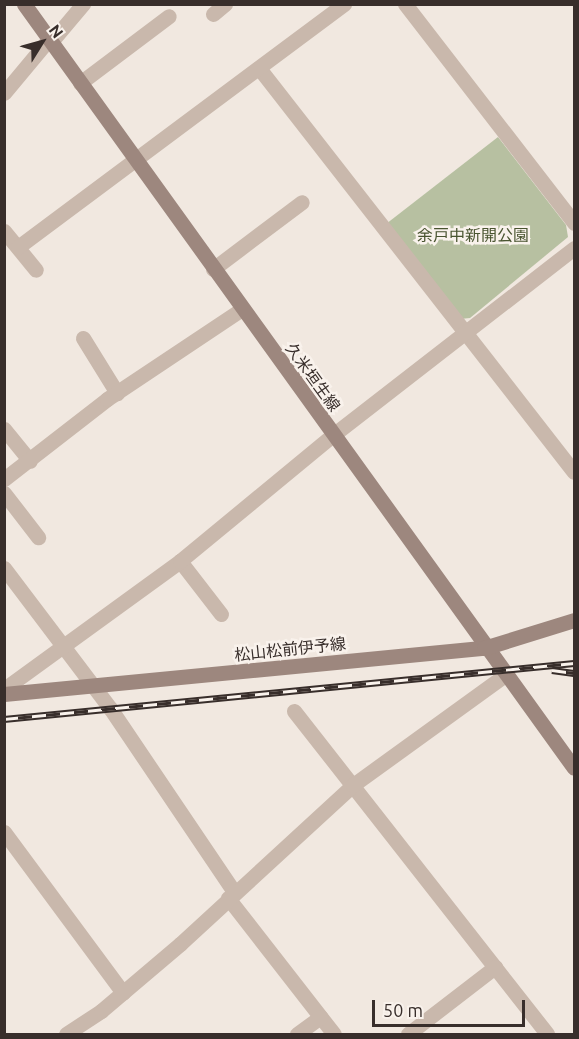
<!DOCTYPE html>
<html>
<head>
<meta charset="utf-8">
<style>
	body { margin:0 }
	#map { position:relative; width:579px; height:1039px; overflow:hidden; background:#f1e8e0; font-family:Ubuntu,"Noto Sans JP",sans-serif }
	div>[style] { position:absolute }
	.green>* { inset:0; background:#b7c0a1 }
	.minor>* { height:15px; margin:-7.5px; padding:0 7.5px; transform-origin:7.5px; border-radius:7.5px; background:#c9b8ac }
	.secondary>* { height:15px; margin:-7.5px; padding:0 7.5px; transform-origin:7.5px; border-radius:7.5px; background:#9d877e }
	.rail>* { height:7px; margin-top:-3.5px; transform-origin:0; background:repeating-linear-gradient(90deg,#f9f2ec 0 14px,#382e2b 0 28px); box-sizing:border-box; border-block:2px solid #382e2b }
	span { translate:-50% -50%; white-space:nowrap; text-align:center; line-height:1.15; -webkit-text-stroke:5px #f9f2ec; paint-order:stroke }
	.park-label { font-size:16px; color:#495430 }
	.street-label { font-size:16px; color:#382e2b }
	.frame { position:absolute; inset:0; border:6px solid #382e2b; pointer-events:none }
	.north { position:absolute; left:12px; top:12px; width:60px; height:60px; -webkit-text-stroke:4px #f9f2ec; paint-order:stroke; rotate:53deg; font-size:16px; font-weight:700; line-height:24px; text-align:center; color:#382e2b }
	.north::after { content:''; display:block; margin:auto; width:21px; height:27px; background:#382e2b; clip-path:polygon(50% 0,100% 100%,50% 72%,0 100%) }
	.scale { position:absolute; left:372px; top:1000px; width:153px; height:27px; box-sizing:border-box; border:3px solid #382e2b; border-top:0; padding-left:8px; font-size:18px; line-height:21px; white-space:nowrap; color:#382e2b; -webkit-text-stroke:4px #f9f2ec; paint-order:stroke }
</style>
</head>
<body>
<div id="map">
	<div class="green">
		<div style="clip-path:polygon(498px 137px,566px 225px,568px 237px,470px 318px,460px 319px,386px 224px)"></div>
	</div>
	<div class="minor">
		<div style="left:405px;top:4px;width:277px;rotate:52.3deg"></div>
		<div style="left:213px;top:14px;width:16px;rotate:-40deg"></div>
		<div style="left:51px;top:42px;width:50px;rotate:-49.9deg"></div>
		<div style="left:259px;top:68px;width:512px;rotate:52.06deg"></div>
		<div style="left:80px;top:83px;width:111px;rotate:-37deg"></div>
		<div style="left:4px;top:93px;width:70px;rotate:-50.2deg"></div>
		<div style="left:4px;top:231px;width:50px;rotate:50.6deg"></div>
		<div style="left:18px;top:247px;width:407px;rotate:-36.7deg"></div>
		<div style="left:213px;top:269px;width:111px;rotate:-37deg"></div>
		<div style="left:83px;top:338px;width:65px;rotate:58.3deg"></div>
		<div style="left:4px;top:429px;width:41px;rotate:50.9deg"></div>
		<div style="left:4px;top:479px;width:130px;rotate:-37.8deg"></div>
		<div style="left:107px;top:399px;width:162px;rotate:-33.7deg"></div>
		<div style="left:4px;top:493px;width:56px;rotate:52.3deg"></div>
		<div style="left:180px;top:561px;width:67px;rotate:52.3deg"></div>
		<div style="left:4px;top:568px;width:176px;rotate:52.9deg"></div>
		<div style="left:110px;top:708px;width:222px;rotate:56deg"></div>
		<div style="left:4px;top:689px;width:218px;rotate:-36deg"></div>
		<div style="left:180px;top:561px;width:198px;rotate:-39.5deg"></div>
		<div style="left:333px;top:435px;width:305px;rotate:-37.8deg"></div>
		<div style="left:294px;top:711px;width:410px;rotate:51.9deg"></div>
		<div style="left:4px;top:832px;width:200px;rotate:53.5deg"></div>
		<div style="left:228px;top:898px;width:172px;rotate:52.1deg"></div>
		<div style="left:66px;top:1034px;width:42px;rotate:-33.3deg"></div>
		<div style="left:101px;top:1011px;width:104px;rotate:-40.3deg"></div>
		<div style="left:180px;top:944px;width:235px;rotate:-42.6deg"></div>
		<div style="left:353px;top:785px;width:188px;rotate:-35.9deg"></div>
		<div style="left:297px;top:1034px;width:29px;rotate:-36deg"></div>
		<div style="left:408px;top:1034px;width:110px;rotate:-37.6deg"></div>
	</div>
	<div class="secondary">
		<div style="left:24px;top:4px;width:941px;rotate:54.25deg"></div>
		<div style="left:4px;top:694px;width:482px;rotate:-5.5deg"></div>
		<div style="left:484px;top:648px;width:94px;rotate:-17.3deg"></div>
	</div>
	<div class="rail">
		<div style="left:552px;top:670px;width:22px;rotate:8deg"></div>
		<div style="left:4px;top:719px;width:573px;rotate:-5.61deg"></div>
	</div>
	<div class="park-label">
		<span style="left:473px;top:235px">余戸中新開公園</span>
	</div>
	<div class="street-label">
		<span style="left:313px;top:377px;rotate:54deg">久米垣生線</span>
		<span style="left:290px;top:649px;rotate:-6deg">松山松前伊予線</span>
	</div>
	<div class="frame"></div>
	<div class="north">N</div>
	<div class="scale">50 m</div>
</div>
</body>
</html>
